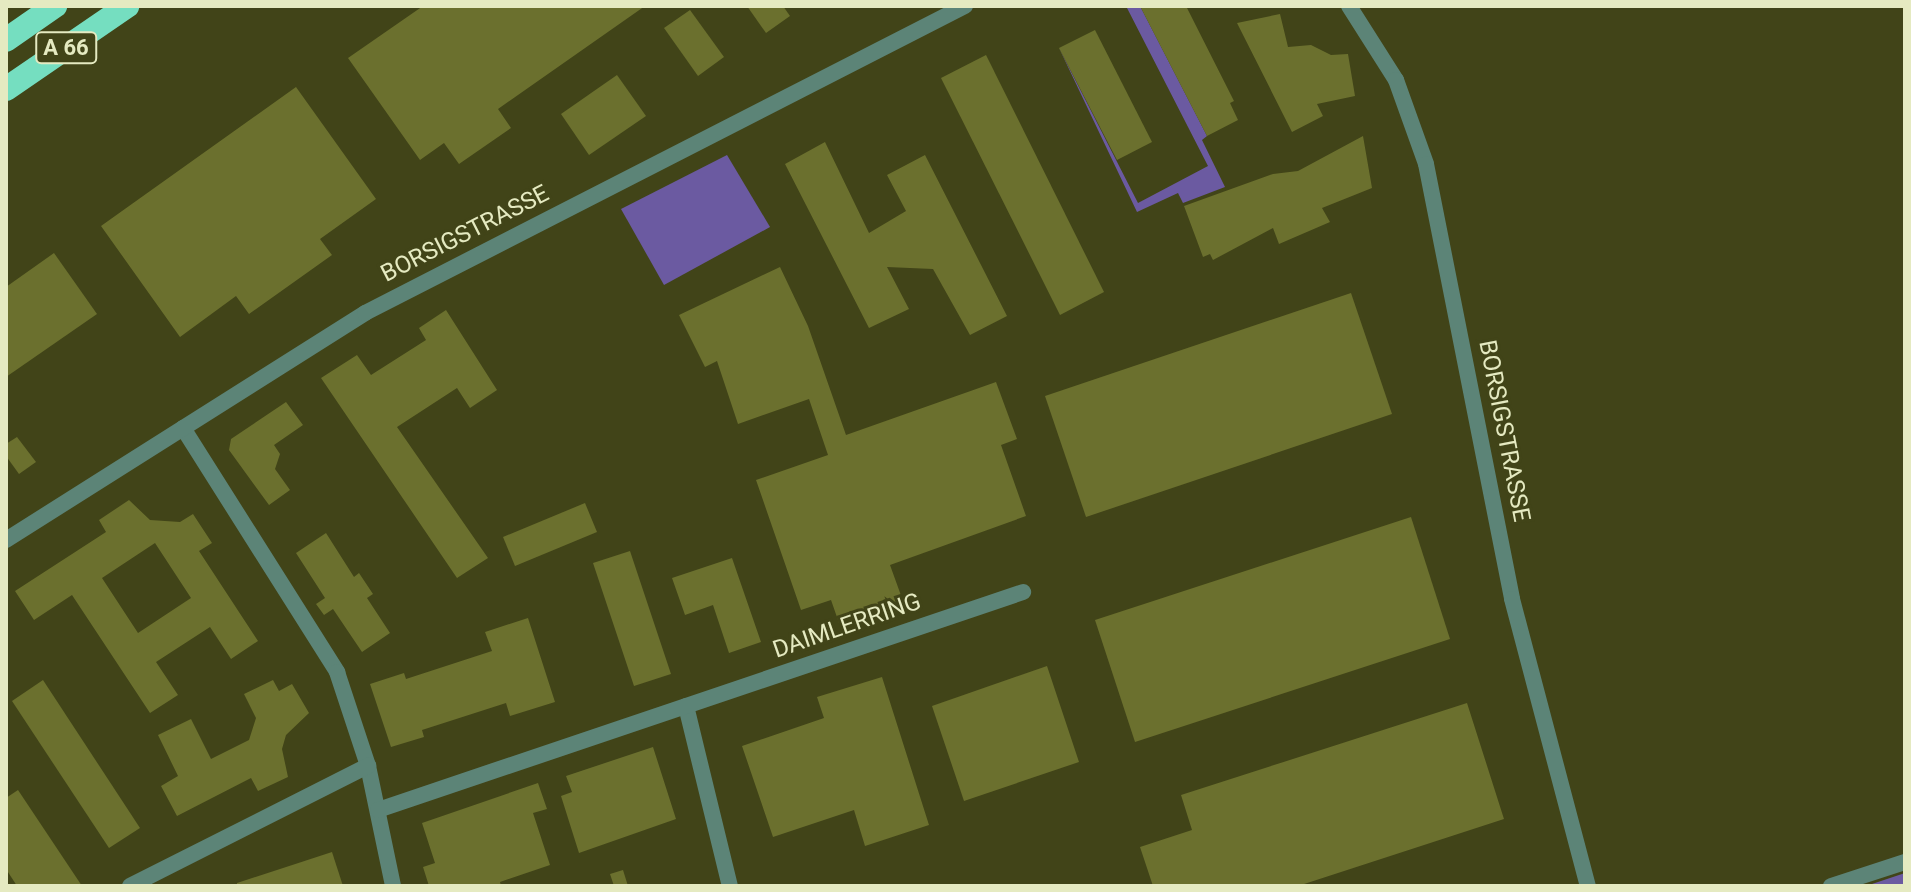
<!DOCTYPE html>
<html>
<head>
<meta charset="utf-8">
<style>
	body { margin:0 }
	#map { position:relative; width:1911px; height:892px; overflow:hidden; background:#414418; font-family:Roboto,sans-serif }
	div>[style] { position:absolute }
	.green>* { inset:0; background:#6b5aa1 }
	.building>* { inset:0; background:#6b702e }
	.minor>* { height:16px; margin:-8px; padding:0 8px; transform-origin:8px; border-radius:8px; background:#5c8477 }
	.tertiary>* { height:16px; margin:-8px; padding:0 8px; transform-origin:8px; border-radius:8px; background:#5c8477 }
	.motorway>* { height:24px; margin:-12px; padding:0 12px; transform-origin:12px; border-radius:12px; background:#75dec0 }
	span { translate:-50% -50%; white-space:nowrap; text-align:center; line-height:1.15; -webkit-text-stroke:6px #414418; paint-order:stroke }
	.shield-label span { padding:2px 6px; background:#414418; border:2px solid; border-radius:6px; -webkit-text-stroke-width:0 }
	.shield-label { font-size:22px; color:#e5eac1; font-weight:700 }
	.street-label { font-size:24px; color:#e5eac1 }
	.frame { position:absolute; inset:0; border:8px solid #e5eac1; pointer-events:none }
</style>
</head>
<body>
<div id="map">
	<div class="green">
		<div style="clip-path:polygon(1126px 6px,1140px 6px,1207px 136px,1202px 140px,1225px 187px,1183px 203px,1178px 193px,1137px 212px,1059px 48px,1138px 203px,1208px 166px)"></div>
		<div style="clip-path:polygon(727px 155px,770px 227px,664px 285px,621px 209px)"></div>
		<div style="clip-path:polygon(1905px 873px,1905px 886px,1866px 886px)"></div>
	</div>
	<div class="building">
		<div style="clip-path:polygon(423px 6px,645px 6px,498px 109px,511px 128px,459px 164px,444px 143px,420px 160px,348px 58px)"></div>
		<div style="clip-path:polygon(747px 6px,783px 6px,790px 16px,766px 33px)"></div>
		<div style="clip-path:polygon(1140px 6px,1186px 6px,1234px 101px,1230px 103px,1238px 120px,1207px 136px)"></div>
		<div style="clip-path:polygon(690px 10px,724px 57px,698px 76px,664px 28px)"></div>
		<div style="clip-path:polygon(1280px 14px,1288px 47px,1311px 45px,1331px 55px,1348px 54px,1355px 96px,1317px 104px,1323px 116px,1292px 132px,1237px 23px)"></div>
		<div style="clip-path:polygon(1095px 30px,1152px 142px,1117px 160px,1059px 48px)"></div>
		<div style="clip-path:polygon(986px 55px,1104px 292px,1060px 315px,941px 78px)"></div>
		<div style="clip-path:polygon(617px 75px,646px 116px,589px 155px,561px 114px)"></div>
		<div style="clip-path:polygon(296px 87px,376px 199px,320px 239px,332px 255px,249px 314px,236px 296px,180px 337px,101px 226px)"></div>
		<div style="clip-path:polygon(1363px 136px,1372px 188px,1322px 208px,1330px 222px,1279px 244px,1273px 228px,1213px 260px,1210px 254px,1203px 257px,1184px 206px,1273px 174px,1298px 171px)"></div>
		<div style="clip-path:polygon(825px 142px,869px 233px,906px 211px,887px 175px,925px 155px,1007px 316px,970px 335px,933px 269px,887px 267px,909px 309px,869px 328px,785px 164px)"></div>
		<div style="clip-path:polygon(54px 253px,97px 314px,6px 377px,6px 287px)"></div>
		<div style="clip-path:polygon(780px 267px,808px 326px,846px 435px,996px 382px,1017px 439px,1001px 445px,1026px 516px,890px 565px,903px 601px,839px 623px,831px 600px,801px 610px,756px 480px,828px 455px,809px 399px,738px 424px,717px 361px,705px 367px,679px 315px)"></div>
		<div style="clip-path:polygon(1351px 293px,1392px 414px,1086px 517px,1045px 396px)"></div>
		<div style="clip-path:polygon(446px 310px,497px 390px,470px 408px,457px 388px,397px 427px,488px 558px,457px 578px,321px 378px,357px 355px,371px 375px,426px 340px,419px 328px)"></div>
		<div style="clip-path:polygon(286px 402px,303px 425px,274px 445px,280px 454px,275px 469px,290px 490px,269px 505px,229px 450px,231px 439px)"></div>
		<div style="clip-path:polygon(17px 437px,36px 462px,19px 474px,6px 456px,6px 444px)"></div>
		<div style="clip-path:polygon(evenodd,129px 500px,150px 520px,180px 522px,193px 514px,212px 543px,199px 551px,258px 641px,231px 659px,210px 627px,156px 662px,178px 695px,150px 713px,72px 595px,34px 620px,15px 591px,106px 532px,99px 520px,129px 500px,155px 543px,191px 598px,138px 633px,102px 578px,155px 543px)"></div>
		<div style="clip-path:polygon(585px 503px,597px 532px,515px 566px,503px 537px)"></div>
		<div style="clip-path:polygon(1411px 517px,1450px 639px,1135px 742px,1095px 620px)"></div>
		<div style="clip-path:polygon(326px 533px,354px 577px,359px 573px,373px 594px,367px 598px,390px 633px,362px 652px,333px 609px,324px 615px,316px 604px,325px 598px,296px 553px)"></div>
		<div style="clip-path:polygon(630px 551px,671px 674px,634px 686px,593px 563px)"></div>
		<div style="clip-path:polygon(732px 558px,761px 642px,729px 653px,713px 605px,685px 615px,672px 578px)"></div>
		<div style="clip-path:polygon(528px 618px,555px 702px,510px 716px,506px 703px,422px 730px,424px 737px,391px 747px,370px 684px,404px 673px,406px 679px,492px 651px,485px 632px)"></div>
		<div style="clip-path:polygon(1047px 666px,1079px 762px,964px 801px,932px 706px)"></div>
		<div style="clip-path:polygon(882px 677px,929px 825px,865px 846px,854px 810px,773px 837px,742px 746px,824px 718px,817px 697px)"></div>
		<div style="clip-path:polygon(43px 680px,140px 828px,109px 848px,12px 701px)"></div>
		<div style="clip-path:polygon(273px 680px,279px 691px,292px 684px,309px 713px,286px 735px,282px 749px,288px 777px,258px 791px,251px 778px,177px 816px,161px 786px,178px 776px,158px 735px,191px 719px,211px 759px,249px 740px,256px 718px,244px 694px)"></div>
		<div style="clip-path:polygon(1467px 703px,1504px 819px,1298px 886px,1153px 886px,1140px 847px,1192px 830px,1181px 795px)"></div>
		<div style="clip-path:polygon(653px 747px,676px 819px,579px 853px,561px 796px,572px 792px,566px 776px)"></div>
		<div style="clip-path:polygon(538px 783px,547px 809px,533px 813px,550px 865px,500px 882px,501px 886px,429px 886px,423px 867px,435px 863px,422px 823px)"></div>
		<div style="clip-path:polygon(18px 790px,82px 886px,17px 886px,6px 869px,6px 798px)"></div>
		<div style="clip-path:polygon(332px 852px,343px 886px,237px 886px,237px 883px)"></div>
		<div style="clip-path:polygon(623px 870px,628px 886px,614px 886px,610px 874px)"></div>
	</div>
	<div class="minor">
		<div style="left:1349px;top:6px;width:88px;rotate:57.6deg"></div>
		<div style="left:1396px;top:80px;width:89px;rotate:70.3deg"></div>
		<div style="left:1426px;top:164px;width:443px;rotate:78.8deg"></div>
		<div style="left:1512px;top:599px;width:297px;rotate:75.2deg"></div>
		<div style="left:183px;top:428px;width:289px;rotate:57.7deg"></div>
		<div style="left:337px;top:672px;width:99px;rotate:71.7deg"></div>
		<div style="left:368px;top:766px;width:123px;rotate:78.2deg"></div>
		<div style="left:6px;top:540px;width:425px;rotate:-32.3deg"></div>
		<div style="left:365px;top:313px;width:674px;rotate:-27.1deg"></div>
		<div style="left:686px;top:706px;width:185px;rotate:76.3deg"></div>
		<div style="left:378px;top:810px;width:681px;rotate:-18.67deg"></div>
		<div style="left:130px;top:886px;width:267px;rotate:-26.8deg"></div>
	</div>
	<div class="tertiary">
		<div style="left:1831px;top:886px;width:78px;rotate:-18deg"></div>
	</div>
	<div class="motorway">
		<div style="left:6px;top:40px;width:60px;rotate:-34.8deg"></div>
		<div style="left:6px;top:89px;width:147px;rotate:-34.4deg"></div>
	</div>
	<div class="shield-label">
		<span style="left:66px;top:48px">A 66</span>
	</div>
	<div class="street-label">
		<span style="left:465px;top:234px;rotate:-27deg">BORSIGSTRASSE</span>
		<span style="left:1504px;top:431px;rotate:79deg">BORSIGSTRASSE</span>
		<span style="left:847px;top:626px;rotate:-19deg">DAIMLERRING</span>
	</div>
	<div class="frame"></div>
</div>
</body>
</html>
